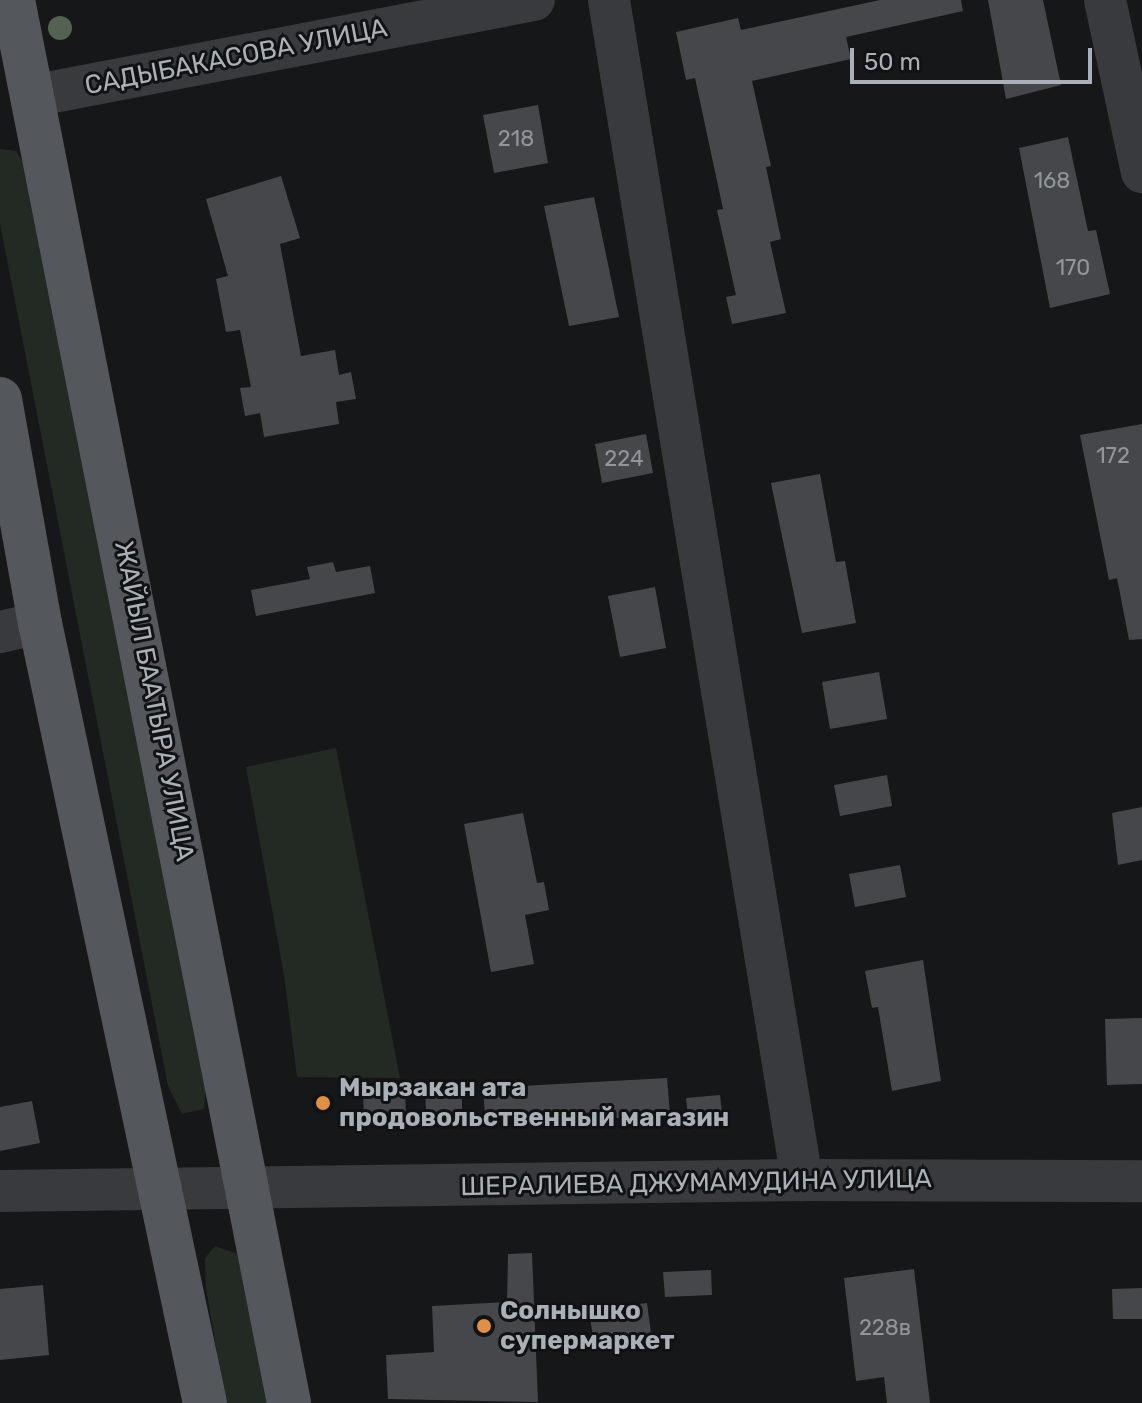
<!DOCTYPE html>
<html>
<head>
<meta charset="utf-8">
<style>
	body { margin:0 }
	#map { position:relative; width:1142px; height:1403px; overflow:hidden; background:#161718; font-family:Rubik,sans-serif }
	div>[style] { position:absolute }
	.green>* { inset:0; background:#232a23 }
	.building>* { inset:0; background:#46474b }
	.minor>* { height:42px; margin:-21px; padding:0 21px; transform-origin:21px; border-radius:21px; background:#383a3d }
	.major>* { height:44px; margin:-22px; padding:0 22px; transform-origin:22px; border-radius:22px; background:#54575b }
	.trees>* { width:24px; height:24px; margin:-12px; border-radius:50%; background:#546253 }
	.dots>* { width:22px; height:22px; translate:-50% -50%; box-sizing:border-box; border:4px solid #111213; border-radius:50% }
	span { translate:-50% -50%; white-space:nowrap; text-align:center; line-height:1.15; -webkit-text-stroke:6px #111213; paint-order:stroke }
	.number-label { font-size:22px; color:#91969c }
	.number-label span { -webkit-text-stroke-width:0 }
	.street-label { font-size:26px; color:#aab0b7 }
	.poi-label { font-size:26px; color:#aab0b7; font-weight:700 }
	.left { translate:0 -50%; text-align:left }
	.scale { position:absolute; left:850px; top:48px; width:242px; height:36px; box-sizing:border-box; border:4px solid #aab0b7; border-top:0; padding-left:10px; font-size:24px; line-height:28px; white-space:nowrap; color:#aab0b7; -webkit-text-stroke:6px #111213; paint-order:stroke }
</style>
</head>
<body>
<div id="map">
	<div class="green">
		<div style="clip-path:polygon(0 149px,16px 151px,24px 164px,207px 1076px,204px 1109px,182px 1114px,168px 1086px,0 224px)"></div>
		<div style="clip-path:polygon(336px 748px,400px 1078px,297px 1077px,284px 975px,246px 767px)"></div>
		<div style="clip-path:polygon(215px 1246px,238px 1254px,270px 1403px,225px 1403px,206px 1287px,205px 1258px)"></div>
	</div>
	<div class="building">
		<div style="clip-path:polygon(880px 0,961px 0,963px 11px,846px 37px,851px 59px,752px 81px,771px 166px,766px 167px,781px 239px,770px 242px,786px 313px,732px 324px,726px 297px,736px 295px,717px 210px,723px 209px,695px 78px,686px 80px,676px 32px,738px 18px,741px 30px)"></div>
		<div style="clip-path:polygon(988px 0,1043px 0,1061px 85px,1006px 99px)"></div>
		<div style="clip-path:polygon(538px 105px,548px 163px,494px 173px,483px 115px)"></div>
		<div style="clip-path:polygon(1068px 137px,1088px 231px,1096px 230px,1110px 294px,1050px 308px,1019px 148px)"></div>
		<div style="clip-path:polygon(281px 176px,300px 238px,280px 244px,301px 356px,335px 350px,339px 375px,351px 372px,356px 399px,336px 402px,339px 424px,264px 437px,260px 413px,245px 416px,240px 388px,251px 387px,240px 330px,226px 332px,216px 279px,228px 276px,206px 199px)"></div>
		<div style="clip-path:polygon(594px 197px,619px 317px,569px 326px,544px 206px)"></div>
		<div style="clip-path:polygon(1142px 424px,1142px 639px,1129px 640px,1117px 578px,1109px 580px,1080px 435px)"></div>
		<div style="clip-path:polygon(646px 434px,653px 473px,602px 483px,595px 444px)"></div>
		<div style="clip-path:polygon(820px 474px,836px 562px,845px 561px,856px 623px,802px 633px,771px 483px)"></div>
		<div style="clip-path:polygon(333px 562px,336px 572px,370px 566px,375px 593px,256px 616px,251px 590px,310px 579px,307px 567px)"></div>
		<div style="clip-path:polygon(655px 587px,666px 648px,620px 657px,608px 596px)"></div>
		<div style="clip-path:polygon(879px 672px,887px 719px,830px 729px,822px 682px)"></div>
		<div style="clip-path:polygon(887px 775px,892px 806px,840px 816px,834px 785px)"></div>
		<div style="clip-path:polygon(1142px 807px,1142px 860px,1118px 865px,1112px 813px)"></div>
		<div style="clip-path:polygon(523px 813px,537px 883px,544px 882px,549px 910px,525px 915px,534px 964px,491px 972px,464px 824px)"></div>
		<div style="clip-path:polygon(900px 865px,906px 897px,855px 907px,849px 874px)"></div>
		<div style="clip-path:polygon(923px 960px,941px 1081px,892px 1091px,878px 1007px,872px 1008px,865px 971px)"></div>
		<div style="clip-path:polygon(1142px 1018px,1142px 1084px,1107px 1085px,1105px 1019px)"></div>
		<div style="clip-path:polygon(667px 1078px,670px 1114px,604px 1119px,604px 1112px,485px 1116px,483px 1088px)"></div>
		<div style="clip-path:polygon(462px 1084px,462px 1112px,426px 1113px,425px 1086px)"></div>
		<div style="clip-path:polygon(405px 1091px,406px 1117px,364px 1118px,363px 1092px)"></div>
		<div style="clip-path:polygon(720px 1095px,723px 1123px,689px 1127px,686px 1098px)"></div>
		<div style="clip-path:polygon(32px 1101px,40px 1143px,0 1151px,0 1107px)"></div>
		<div style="clip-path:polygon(532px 1253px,538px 1402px,388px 1399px,386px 1355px,434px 1352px,432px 1306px,507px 1302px,508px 1254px)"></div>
		<div style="clip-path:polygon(914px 1269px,930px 1403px,887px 1403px,884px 1377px,856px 1381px,844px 1278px)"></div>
		<div style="clip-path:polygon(711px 1270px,712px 1295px,665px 1297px,663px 1272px)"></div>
		<div style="clip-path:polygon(43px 1285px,49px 1355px,0 1360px,0 1289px)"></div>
		<div style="clip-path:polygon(1142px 1288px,1142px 1319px,1113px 1319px,1112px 1289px)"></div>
		<div style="clip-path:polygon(647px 1303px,652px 1341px,595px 1350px,589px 1311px)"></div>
	</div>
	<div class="minor">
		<div style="left:609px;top:0;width:1196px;rotate:80.71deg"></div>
		<div style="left:1105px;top:0;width:176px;rotate:77.9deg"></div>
		<div style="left:32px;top:96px;width:511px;rotate:-10.83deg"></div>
		<div style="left:0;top:632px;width:41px;rotate:-12.7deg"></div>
		<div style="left:0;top:1191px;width:802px;rotate:-0.79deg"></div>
		<div style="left:802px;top:1180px;width:340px;rotate:0.2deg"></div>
	</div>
	<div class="major">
		<div style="left:13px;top:0;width:1430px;rotate:78.87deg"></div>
		<div style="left:0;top:399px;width:228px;rotate:79.9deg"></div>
		<div style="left:40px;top:623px;width:797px;rotate:78.06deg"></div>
	</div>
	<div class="trees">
		<div style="left:60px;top:28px"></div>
	</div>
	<div class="dots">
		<div style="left:323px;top:1103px;background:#e08f46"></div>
		<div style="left:484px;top:1326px;background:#e08f46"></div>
	</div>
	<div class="number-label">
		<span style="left:516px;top:139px">218</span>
		<span style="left:1052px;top:181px">168</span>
		<span style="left:1073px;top:268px">170</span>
		<span style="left:1113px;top:456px">172</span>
		<span style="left:624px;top:459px">224</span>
		<span style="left:885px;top:1328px">228в</span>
	</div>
	<div class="street-label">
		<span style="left:236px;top:57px;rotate:-11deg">САДЫБАКАСОВА УЛИЦА</span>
		<span style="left:154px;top:701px;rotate:79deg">ЖАЙЫЛ БААТЫРА УЛИЦА</span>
		<span style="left:696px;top:1183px;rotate:-1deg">ШЕРАЛИЕВА ДЖУМАМУДИНА УЛИЦА</span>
	</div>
	<div class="poi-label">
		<span class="left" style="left:339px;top:1103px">Мырзакан ата<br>продовольственный магазин</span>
		<span class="left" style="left:500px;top:1326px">Солнышко<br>супермаркет</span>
	</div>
	<div class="scale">50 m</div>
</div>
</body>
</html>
